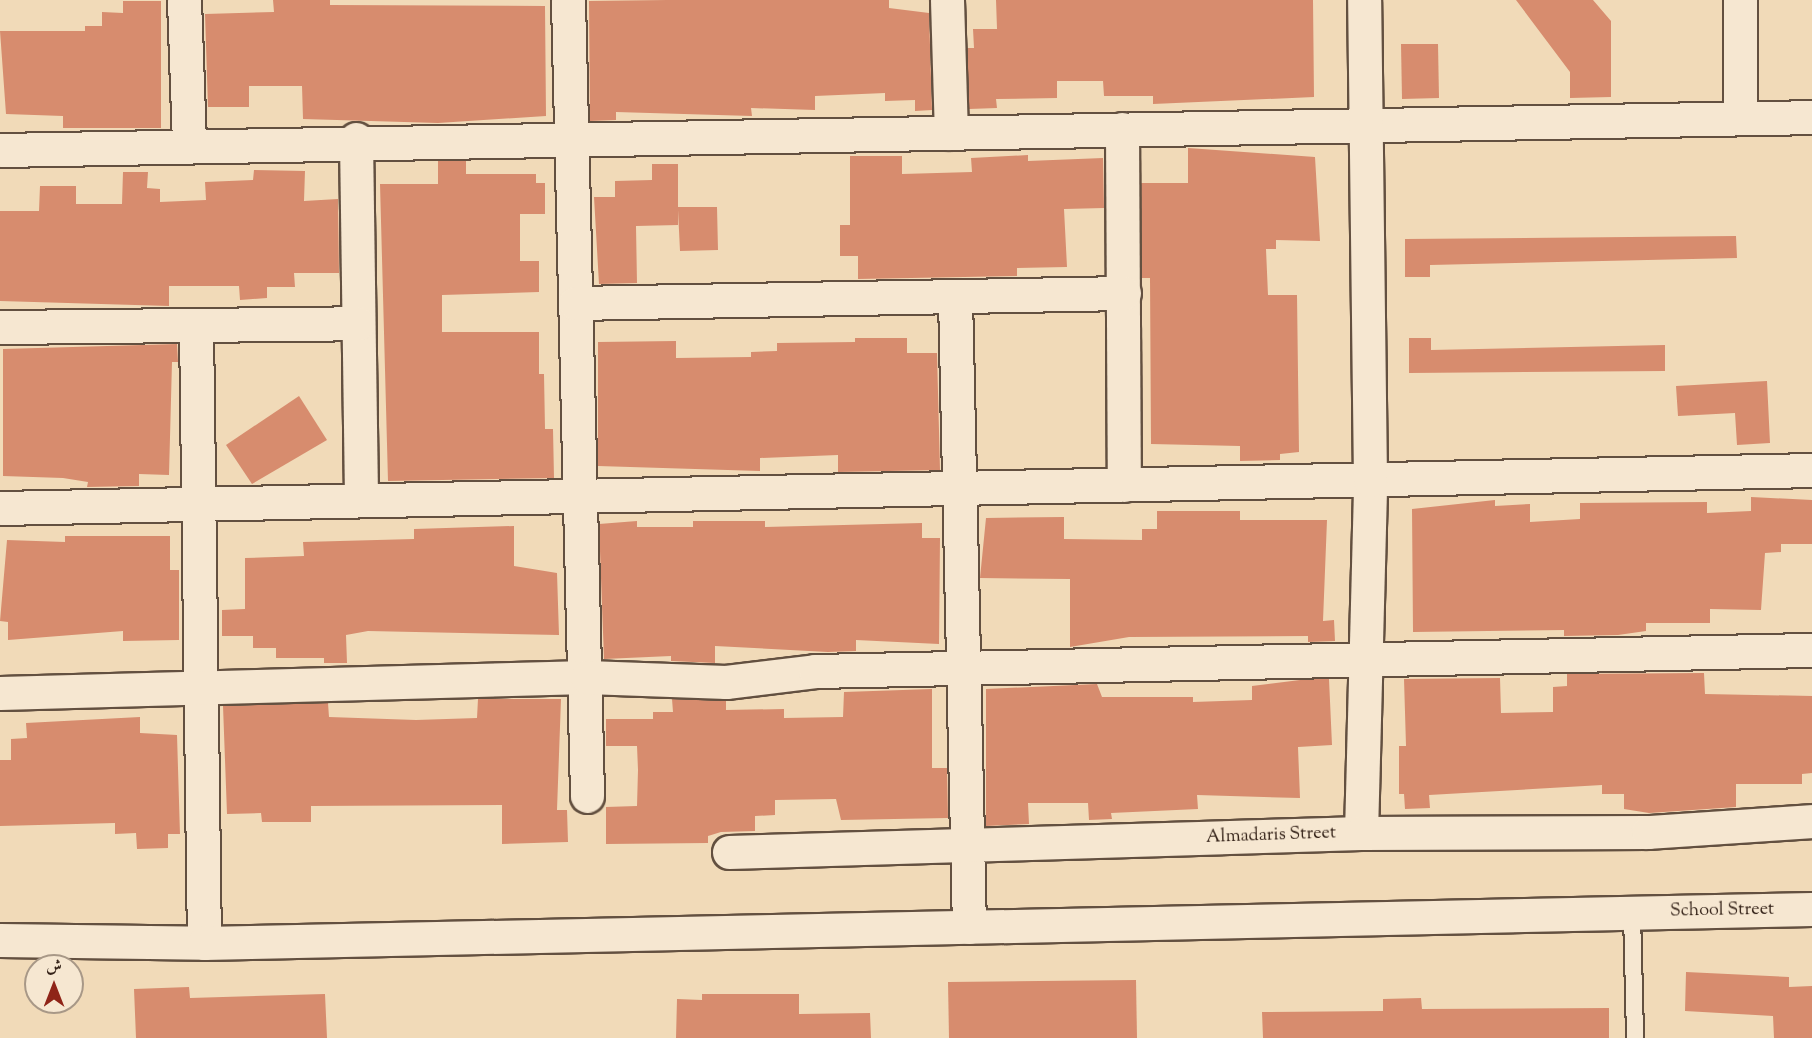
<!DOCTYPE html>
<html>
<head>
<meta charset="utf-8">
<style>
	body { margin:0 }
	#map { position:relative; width:1812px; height:1038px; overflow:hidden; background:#f1dab8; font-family:"Sorts Mill Goudy",Amiri,serif }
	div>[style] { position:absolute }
	.building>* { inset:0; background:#d78c6e }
	.roads { filter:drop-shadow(2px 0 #635040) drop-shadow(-2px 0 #635040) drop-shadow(0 2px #635040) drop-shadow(0 -2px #635040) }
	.service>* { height:16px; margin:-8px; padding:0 8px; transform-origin:8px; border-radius:8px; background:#f6e7d1 }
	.minor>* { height:33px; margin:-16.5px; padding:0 16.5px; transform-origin:16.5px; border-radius:16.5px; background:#f6e7d1 }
	.tertiary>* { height:33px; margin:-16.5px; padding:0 16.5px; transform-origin:16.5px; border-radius:16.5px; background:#f6e7d1 }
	span { translate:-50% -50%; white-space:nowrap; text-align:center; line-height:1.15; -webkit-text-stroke:5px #f6e7d1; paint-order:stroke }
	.street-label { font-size:18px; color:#342218 }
	.north { position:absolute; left:24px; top:954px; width:60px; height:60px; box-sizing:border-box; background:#f6e7d1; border:2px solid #a89887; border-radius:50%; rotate:0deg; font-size:16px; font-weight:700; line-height:24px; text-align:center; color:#342218 }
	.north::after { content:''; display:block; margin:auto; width:21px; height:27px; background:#8f2418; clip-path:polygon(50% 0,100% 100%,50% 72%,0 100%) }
</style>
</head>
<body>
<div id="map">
	<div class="building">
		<div style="clip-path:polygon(273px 0,330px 0,330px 5px,545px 6px,546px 116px,438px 123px,303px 119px,302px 86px,249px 86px,249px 107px,208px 107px,205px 14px,274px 12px)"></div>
		<div style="clip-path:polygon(667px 0,889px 0,889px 8px,929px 13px,932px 110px,915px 111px,915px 100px,885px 101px,885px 93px,815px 96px,815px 110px,751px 108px,752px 116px,616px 112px,616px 120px,590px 121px,589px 1px)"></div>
		<div style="clip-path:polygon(996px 0,1313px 0,1314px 97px,1153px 104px,1153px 96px,1104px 96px,1103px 81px,1057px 81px,1057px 98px,996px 99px,997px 108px,969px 109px,967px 48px,974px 48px,973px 29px,997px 29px)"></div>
		<div style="clip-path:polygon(1516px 0,1593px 0,1611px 21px,1611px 97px,1570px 98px,1570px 72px)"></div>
		<div style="clip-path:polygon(123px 1px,161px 1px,161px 128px,63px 128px,63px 116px,6px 114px,0 31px,85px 31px,85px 26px,102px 26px,102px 12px,123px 13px)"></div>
		<div style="clip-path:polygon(1401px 44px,1438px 44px,1439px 98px,1402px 99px)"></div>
		<div style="clip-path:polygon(1188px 148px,1315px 157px,1320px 241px,1276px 240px,1276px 249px,1266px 249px,1268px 295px,1297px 295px,1299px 452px,1280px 454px,1280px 460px,1240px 461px,1240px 446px,1151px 444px,1150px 278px,1142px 278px,1141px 183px,1188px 183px)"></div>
		<div style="clip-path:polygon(1028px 155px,1028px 161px,1103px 158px,1104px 208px,1064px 209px,1067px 267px,1017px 268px,1017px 276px,858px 279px,858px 256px,840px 256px,840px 225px,850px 225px,850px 156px,902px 156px,902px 174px,972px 172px,971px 158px)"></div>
		<div style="clip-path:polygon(466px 160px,466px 174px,536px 174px,536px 183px,545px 183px,545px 214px,520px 214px,520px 261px,539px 261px,539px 292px,442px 295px,442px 332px,539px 332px,539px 374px,544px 374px,545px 429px,553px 429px,554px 478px,388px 481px,380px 184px,438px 184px,438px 161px)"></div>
		<div style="clip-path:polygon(652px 164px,678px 164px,678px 207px,717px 207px,718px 250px,680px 251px,678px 210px,678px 225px,636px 226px,637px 283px,599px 284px,594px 197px,615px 197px,615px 181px,652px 180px)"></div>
		<div style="clip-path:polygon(254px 170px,305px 171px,304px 201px,338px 199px,339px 273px,294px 273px,295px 287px,267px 287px,267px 298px,240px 300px,239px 286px,169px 286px,169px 306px,0 301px,0 211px,39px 211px,40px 186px,76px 186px,76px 204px,122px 204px,123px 172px,148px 172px,147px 188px,160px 189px,160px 202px,206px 200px,205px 182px,253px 180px)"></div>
		<div style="clip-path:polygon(1736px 236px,1737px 258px,1430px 265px,1430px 277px,1405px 277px,1405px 239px)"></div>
		<div style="clip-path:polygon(855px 338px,907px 338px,907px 353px,937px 353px,940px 470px,838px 472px,838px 455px,760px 458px,760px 471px,598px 466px,598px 342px,676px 341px,676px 358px,751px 357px,751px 352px,777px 351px,777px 343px,855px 342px)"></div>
		<div style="clip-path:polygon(1409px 338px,1431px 338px,1431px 350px,1665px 345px,1665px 371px,1409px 373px)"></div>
		<div style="clip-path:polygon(177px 344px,178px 362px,172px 362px,169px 475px,139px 474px,139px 486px,87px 487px,88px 482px,63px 478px,3px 476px,3px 349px)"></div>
		<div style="clip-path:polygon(1767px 381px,1770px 443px,1737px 445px,1735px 413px,1678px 416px,1676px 386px)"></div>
		<div style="clip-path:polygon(299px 396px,327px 440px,252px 484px,226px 445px)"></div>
		<div style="clip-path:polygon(1751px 497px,1812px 500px,1812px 544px,1781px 544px,1781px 552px,1765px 553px,1761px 610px,1710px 609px,1710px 623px,1646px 623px,1646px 631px,1618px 635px,1564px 636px,1564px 630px,1413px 632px,1412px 509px,1495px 500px,1495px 506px,1530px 504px,1530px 522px,1580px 519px,1580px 503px,1707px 502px,1707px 513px,1751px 511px)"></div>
		<div style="clip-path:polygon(1157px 511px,1240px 511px,1240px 520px,1327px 520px,1323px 621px,1334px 620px,1335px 641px,1308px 642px,1308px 636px,1129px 637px,1070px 647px,1070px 579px,980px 578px,986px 518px,1064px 517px,1064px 539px,1142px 540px,1142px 529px,1157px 529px)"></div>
		<div style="clip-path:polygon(637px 521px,637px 527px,693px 527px,693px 521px,765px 521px,765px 527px,922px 523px,922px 538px,940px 538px,939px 644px,856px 640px,856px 651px,828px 652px,715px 646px,715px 663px,671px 661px,671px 656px,604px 659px,599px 524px)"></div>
		<div style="clip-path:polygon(514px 526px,514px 566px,557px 573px,559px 635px,368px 631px,346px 635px,347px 663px,324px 663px,324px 658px,276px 658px,276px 648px,253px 648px,253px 636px,222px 636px,222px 610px,245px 609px,245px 558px,304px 556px,303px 542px,414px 539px,414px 529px)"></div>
		<div style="clip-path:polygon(65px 536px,170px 536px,170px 570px,179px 570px,179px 640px,123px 641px,123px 631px,8px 640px,8px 622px,0 621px,7px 540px,65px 542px)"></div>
		<div style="clip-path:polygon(1704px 673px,1705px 694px,1812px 696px,1812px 773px,1802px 774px,1802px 784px,1736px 784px,1736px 807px,1649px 813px,1624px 809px,1624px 794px,1602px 794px,1602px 785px,1429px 795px,1430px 808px,1405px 809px,1404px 794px,1399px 794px,1399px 746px,1406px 746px,1404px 679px,1500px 678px,1501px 713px,1553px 712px,1553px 687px,1567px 686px,1567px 674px)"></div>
		<div style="clip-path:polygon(1308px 679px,1329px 679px,1332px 745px,1298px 747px,1300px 798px,1197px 795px,1198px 809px,1111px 813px,1112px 819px,1089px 820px,1088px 803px,1028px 803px,1029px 824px,986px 826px,986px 689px,1097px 684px,1102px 697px,1193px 697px,1193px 702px,1252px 700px,1252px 686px)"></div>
		<div style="clip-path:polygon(932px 689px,932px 768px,947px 768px,948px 818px,841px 820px,836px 799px,775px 800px,775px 815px,755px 816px,755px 831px,721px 832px,708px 836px,708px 843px,606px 844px,606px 807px,637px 806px,638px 770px,637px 746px,606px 746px,606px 719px,653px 719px,653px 712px,673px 712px,672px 699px,726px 701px,726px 710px,784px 709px,784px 718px,843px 717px,844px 692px)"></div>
		<div style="clip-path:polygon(478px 699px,561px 699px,557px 810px,567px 810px,568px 842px,502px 844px,502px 805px,311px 806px,311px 822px,262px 822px,261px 813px,227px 814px,223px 706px,328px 703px,329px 717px,416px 720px,477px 718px)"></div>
		<div style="clip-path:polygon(140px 717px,140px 733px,177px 735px,180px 834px,168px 834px,168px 848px,137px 849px,136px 833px,115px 834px,115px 823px,0 826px,0 760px,11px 760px,11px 739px,27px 738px,26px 723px)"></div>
		<div style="clip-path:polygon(1686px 972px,1789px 977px,1789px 987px,1812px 986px,1812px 1038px,1774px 1038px,1773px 1016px,1685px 1011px)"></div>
		<div style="clip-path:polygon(1136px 980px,1137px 1038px,949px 1038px,948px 982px)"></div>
		<div style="clip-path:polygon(189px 987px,190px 998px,325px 994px,327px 1038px,136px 1038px,134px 989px)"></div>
		<div style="clip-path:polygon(702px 994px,799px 994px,799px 1014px,870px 1013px,871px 1038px,676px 1038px,677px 999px,702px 1000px)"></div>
		<div style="clip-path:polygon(1421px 998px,1422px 1009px,1609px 1008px,1609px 1038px,1263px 1038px,1262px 1012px,1383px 1011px,1383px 999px)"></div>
	</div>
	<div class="roads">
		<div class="service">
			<div style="left:1632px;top:913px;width:125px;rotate:88.6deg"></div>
		</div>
		<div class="minor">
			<div style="left:184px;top:0;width:143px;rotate:88deg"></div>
			<div style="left:568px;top:0;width:796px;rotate:88.63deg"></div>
			<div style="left:947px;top:0;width:133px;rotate:88.3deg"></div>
			<div style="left:1740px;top:118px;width:118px;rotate:-90deg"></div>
			<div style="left:1122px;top:129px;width:356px;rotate:89.7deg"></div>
			<div style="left:356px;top:139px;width:358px;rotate:89.2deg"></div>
			<div style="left:0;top:150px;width:1812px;rotate:-1.04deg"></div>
			<div style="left:955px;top:297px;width:630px;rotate:88.73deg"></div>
			<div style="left:575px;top:303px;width:549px;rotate:-1.04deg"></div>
			<div style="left:196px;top:326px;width:617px;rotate:89.26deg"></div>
			<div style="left:0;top:327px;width:358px;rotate:-0.6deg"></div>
			<div style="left:0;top:508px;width:1812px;rotate:-1.2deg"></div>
			<div style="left:0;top:693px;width:587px;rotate:-1.56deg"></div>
			<div style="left:587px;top:677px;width:139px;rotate:2.1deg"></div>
			<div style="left:726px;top:682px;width:90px;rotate:-7deg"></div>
			<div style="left:815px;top:671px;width:997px;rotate:-1.21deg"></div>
			<div style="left:1361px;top:833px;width:353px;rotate:-88.5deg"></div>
			<div style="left:1370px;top:480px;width:480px;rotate:-90.7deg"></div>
			<div style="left:729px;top:852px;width:632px;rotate:-1.72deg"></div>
			<div style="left:1361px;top:833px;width:287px;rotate:-0.2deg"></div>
			<div style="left:1648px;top:832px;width:164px;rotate:-3.8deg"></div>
		</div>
		<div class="tertiary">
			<div style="left:0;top:940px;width:204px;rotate:0.8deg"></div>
			<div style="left:204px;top:943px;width:1608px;rotate:-1.21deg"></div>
		</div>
	</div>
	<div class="street-label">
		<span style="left:1271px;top:836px;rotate:-2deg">Almadaris Street</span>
		<span style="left:1722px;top:911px;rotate:-1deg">School Street</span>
	</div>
	<div class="north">ش</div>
</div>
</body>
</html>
